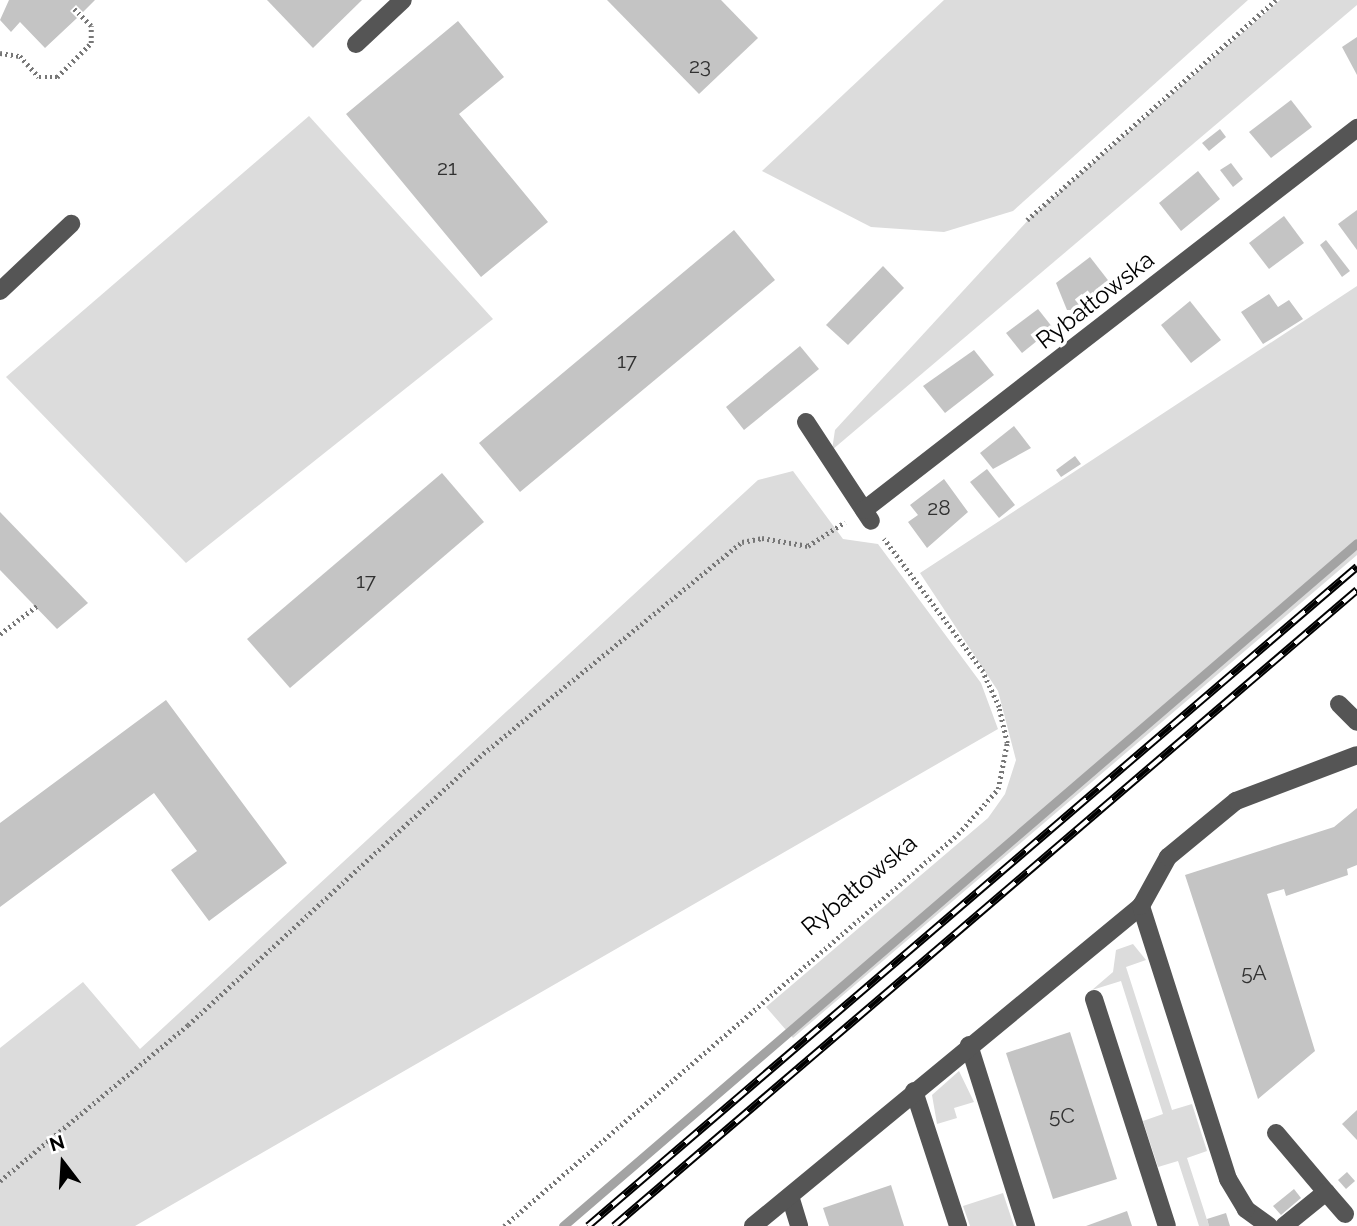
<!DOCTYPE html>
<html>
<head>
<meta charset="utf-8">
<style>
	body { margin:0 }
	#map { position:relative; width:1357px; height:1226px; overflow:hidden; background:#fff; font-family:Raleway,sans-serif }
	div>[style] { position:absolute }
	.green>* { inset:0; background:#dcdcdc }
	.stream>* { height:9px; margin:-4.5px; padding:0 4.5px; transform-origin:4.5px; border-radius:4.5px; background:#a3a3a3 }
	.building>* { inset:0; background:#c4c4c4 }
	.path>* { height:4.5px; margin-top:-2.25px; transform-origin:0; background:repeating-linear-gradient(90deg,#777 0 2px,transparent 0 5.5px) }
	.minor>* { height:18px; margin:-9px; padding:0 9px; transform-origin:9px; border-radius:9px; background:#555 }
	.rail>* { height:8px; margin-top:-4px; transform-origin:0; background:repeating-linear-gradient(90deg,#fff 0 16px,#000 0 32px); box-sizing:border-box; border-block:2px solid #000 }
	span { translate:-50% -50%; white-space:nowrap; text-align:center; line-height:1.15; -webkit-text-stroke:7px #fff; paint-order:stroke }
	.number-label { font-size:21px; color:#313131 }
	.number-label span { -webkit-text-stroke-width:0 }
	.street-label { font-size:24px; color:#000 }
	.north { position:absolute; left:28px; top:1128px; width:70px; height:70px; -webkit-text-stroke:5px #fff; paint-order:stroke; rotate:343deg; font-size:19px; font-weight:700; line-height:28px; text-align:center; color:#000 }
	.north::after { content:''; display:block; margin:auto; width:24px; height:32px; background:#000; clip-path:polygon(50% 0,100% 100%,50% 72%,0 100%) }
</style>
</head>
<body>
<div id="map">
	<div class="green">
		<div style="clip-path:polygon(944px 0,1248px 0,1013px 211px,944px 232px,871px 227px,762px 171px)"></div>
		<div style="clip-path:polygon(1280px 0,1357px 0,1357px 5px,832px 450px,835px 430px,1031px 217px)"></div>
		<div style="clip-path:polygon(309px 116px,493px 319px,186px 563px,6px 377px)"></div>
		<div style="clip-path:polygon(1357px 286px,1357px 555px,793px 1038px,766px 1007px,988px 818px,1005px 794px,1016px 760px,998px 691px,920px 573px)"></div>
		<div style="clip-path:polygon(793px 471px,843px 539px,878px 544px,981px 683px,998px 729px,135px 1226px,0 1226px,0 1048px,83px 982px,140px 1049px,758px 480px)"></div>
		<div style="clip-path:polygon(1133px 944px,1146px 960px,1126px 967px,1172px 1110px,1192px 1104px,1207px 1151px,1187px 1158px,1209px 1226px,1199px 1226px,1178px 1161px,1158px 1167px,1143px 1121px,1163px 1114px,1121px 981px,1092px 990px,1113px 972px,1116px 950px)"></div>
		<div style="clip-path:polygon(959px 1071px,974px 1102px,954px 1108px,957px 1118px,937px 1124px,932px 1095px)"></div>
		<div style="clip-path:polygon(1003px 1193px,1014px 1226px,970px 1226px,963px 1206px)"></div>
	</div>
	<div class="stream">
		<div style="left:563px;top:1226px;width:1047px;rotate:-40.7deg"></div>
	</div>
	<div class="building">
		<div style="clip-path:polygon(9px 0,95px 0,83px 12px,76px 5px,70px 11px,77px 18px,45px 48px,20px 22px,11px 32px,0 20px)"></div>
		<div style="clip-path:polygon(267px 0,362px 0,313px 48px)"></div>
		<div style="clip-path:polygon(607px 0,721px 0,758px 38px,699px 94px)"></div>
		<div style="clip-path:polygon(458px 21px,504px 77px,459px 114px,548px 222px,481px 277px,346px 114px)"></div>
		<div style="clip-path:polygon(1357px 37px,1357px 75px,1342px 47px)"></div>
		<div style="clip-path:polygon(1291px 100px,1312px 127px,1271px 158px,1249px 132px)"></div>
		<div style="clip-path:polygon(1220px 129px,1226px 137px,1209px 151px,1202px 143px)"></div>
		<div style="clip-path:polygon(1231px 163px,1243px 179px,1233px 187px,1220px 170px)"></div>
		<div style="clip-path:polygon(1198px 171px,1220px 199px,1181px 231px,1159px 203px)"></div>
		<div style="clip-path:polygon(1357px 210px,1357px 250px,1338px 224px)"></div>
		<div style="clip-path:polygon(1284px 216px,1304px 243px,1269px 269px,1249px 243px)"></div>
		<div style="clip-path:polygon(734px 230px,775px 280px,520px 492px,479px 443px)"></div>
		<div style="clip-path:polygon(1326px 240px,1350px 271px,1342px 277px,1320px 245px)"></div>
		<div style="clip-path:polygon(1090px 257px,1111px 284px,1077px 310px,1067px 310px,1056px 283px)"></div>
		<div style="clip-path:polygon(883px 266px,904px 288px,848px 345px,826px 325px)"></div>
		<div style="clip-path:polygon(1269px 294px,1278px 307px,1289px 300px,1303px 319px,1263px 344px,1241px 312px)"></div>
		<div style="clip-path:polygon(1190px 301px,1221px 340px,1191px 363px,1161px 325px)"></div>
		<div style="clip-path:polygon(1038px 309px,1053px 328px,1022px 353px,1006px 333px)"></div>
		<div style="clip-path:polygon(800px 346px,819px 369px,744px 430px,726px 407px)"></div>
		<div style="clip-path:polygon(974px 350px,994px 375px,945px 413px,923px 386px)"></div>
		<div style="clip-path:polygon(1014px 426px,1031px 448px,993px 469px,980px 453px)"></div>
		<div style="clip-path:polygon(1075px 456px,1081px 464px,1061px 477px,1056px 470px)"></div>
		<div style="clip-path:polygon(987px 469px,1015px 505px,999px 518px,970px 482px)"></div>
		<div style="clip-path:polygon(442px 473px,484px 522px,290px 688px,247px 639px)"></div>
		<div style="clip-path:polygon(944px 479px,968px 512px,927px 548px,908px 522px,918px 515px,910px 505px)"></div>
		<div style="clip-path:polygon(0 512px,88px 603px,57px 629px,0 570px)"></div>
		<div style="clip-path:polygon(166px 700px,287px 863px,209px 921px,171px 870px,197px 851px,154px 793px,0 907px,0 823px)"></div>
		<div style="clip-path:polygon(1357px 808px,1357px 865px,1347px 869px,1348px 875px,1286px 896px,1284px 889px,1267px 894px,1315px 1051px,1258px 1099px,1185px 875px,1334px 827px)"></div>
		<div style="clip-path:polygon(1070px 1032px,1117px 1179px,1053px 1199px,1006px 1053px)"></div>
		<div style="clip-path:polygon(1357px 1110px,1357px 1140px,1342px 1124px)"></div>
		<div style="clip-path:polygon(1347px 1172px,1355px 1181px,1346px 1189px,1338px 1180px)"></div>
		<div style="clip-path:polygon(891px 1185px,904px 1226px,829px 1226px,823px 1208px)"></div>
		<div style="clip-path:polygon(1294px 1189px,1301px 1198px,1281px 1215px,1273px 1206px)"></div>
		<div style="clip-path:polygon(1127px 1211px,1132px 1226px,1086px 1226px)"></div>
		<div style="clip-path:polygon(1226px 1213px,1230px 1226px,1209px 1226px,1207px 1219px)"></div>
	</div>
	<div class="path">
		<div style="left:0;top:53px;width:20px;rotate:9deg"></div>
		<div style="left:20px;top:56px;width:28px;rotate:48deg"></div>
		<div style="left:39px;top:77px;width:18px"></div>
		<div style="left:57px;top:77px;width:48px;rotate:-45deg"></div>
		<div style="left:91px;top:43px;width:17px;rotate:-90deg"></div>
		<div style="left:91px;top:26px;width:25px;rotate:-135deg"></div>
		<div style="left:1027px;top:220px;width:332px;rotate:-41.5deg"></div>
		<div style="left:0;top:634px;width:48px;rotate:-37.3deg"></div>
		<div style="left:0;top:1181px;width:244px;rotate:-39.7deg"></div>
		<div style="left:188px;top:1025px;width:396px;rotate:-42.6deg"></div>
		<div style="left:479px;top:757px;width:340px;rotate:-39.3deg"></div>
		<div style="left:742px;top:542px;width:20px;rotate:-11deg"></div>
		<div style="left:762px;top:538px;width:47px;rotate:9.9deg"></div>
		<div style="left:808px;top:546px;width:44px;rotate:-33deg"></div>
		<div style="left:504px;top:1226px;width:600px;rotate:-40.81deg"></div>
		<div style="left:958px;top:834px;width:60px;rotate:-48.4deg"></div>
		<div style="left:998px;top:789px;width:47px;rotate:-78.9deg"></div>
		<div style="left:1007px;top:743px;width:37px;rotate:-103deg"></div>
		<div style="left:999px;top:707px;width:38px;rotate:-115deg"></div>
		<div style="left:983px;top:672px;width:166px;rotate:-126.7deg"></div>
	</div>
	<div class="minor">
		<div style="left:356px;top:44px;width:64px;rotate:-43.1deg"></div>
		<div style="left:0;top:291px;width:98px;rotate:-43.3deg"></div>
		<div style="left:806px;top:422px;width:118px;rotate:56.7deg"></div>
		<div style="left:864px;top:510px;width:624px;rotate:-37.77deg"></div>
		<div style="left:1339px;top:704px;width:25px;rotate:45deg"></div>
		<div style="left:1094px;top:999px;width:238px;rotate:72.2deg"></div>
		<div style="left:969px;top:1045px;width:190px;rotate:72.5deg"></div>
		<div style="left:914px;top:1091px;width:142px;rotate:71.9deg"></div>
		<div style="left:1276px;top:1133px;width:77px;rotate:49.7deg"></div>
		<div style="left:790px;top:1196px;width:31px;rotate:73deg"></div>
		<div style="left:753px;top:1226px;width:503px;rotate:-39.51deg"></div>
		<div style="left:1269px;top:1226px;width:29px;rotate:-144deg"></div>
		<div style="left:1246px;top:1209px;width:35px;rotate:-121deg"></div>
		<div style="left:1228px;top:1179px;width:287px;rotate:-107.7deg"></div>
		<div style="left:1141px;top:906px;width:56px;rotate:-61.1deg"></div>
		<div style="left:1168px;top:857px;width:88px;rotate:-39.5deg"></div>
		<div style="left:1236px;top:801px;width:129px;rotate:-20.8deg"></div>
		<div style="left:1284px;top:1226px;width:54px;rotate:-39deg"></div>
		<div style="left:1326px;top:1192px;width:29px;rotate:49deg"></div>
	</div>
	<div class="rail">
		<div style="left:588px;top:1226px;width:1013px;rotate:-40.6deg"></div>
		<div style="left:614px;top:1226px;width:978px;rotate:-40.56deg"></div>
	</div>
	<div class="number-label">
		<span style="left:700px;top:66px">23</span>
		<span style="left:447px;top:168px">21</span>
		<span style="left:627px;top:361px">17</span>
		<span style="left:939px;top:508px">28</span>
		<span style="left:366px;top:581px">17</span>
		<span style="left:1254px;top:973px">5A</span>
		<span style="left:1062px;top:1116px">5C</span>
	</div>
	<div class="street-label">
		<span style="left:1095px;top:300px;rotate:-38deg">Rybałtowska</span>
		<span style="left:859px;top:885px;rotate:-40deg">Rybałtowska</span>
	</div>
	<div class="north">N</div>
</div>
</body>
</html>
